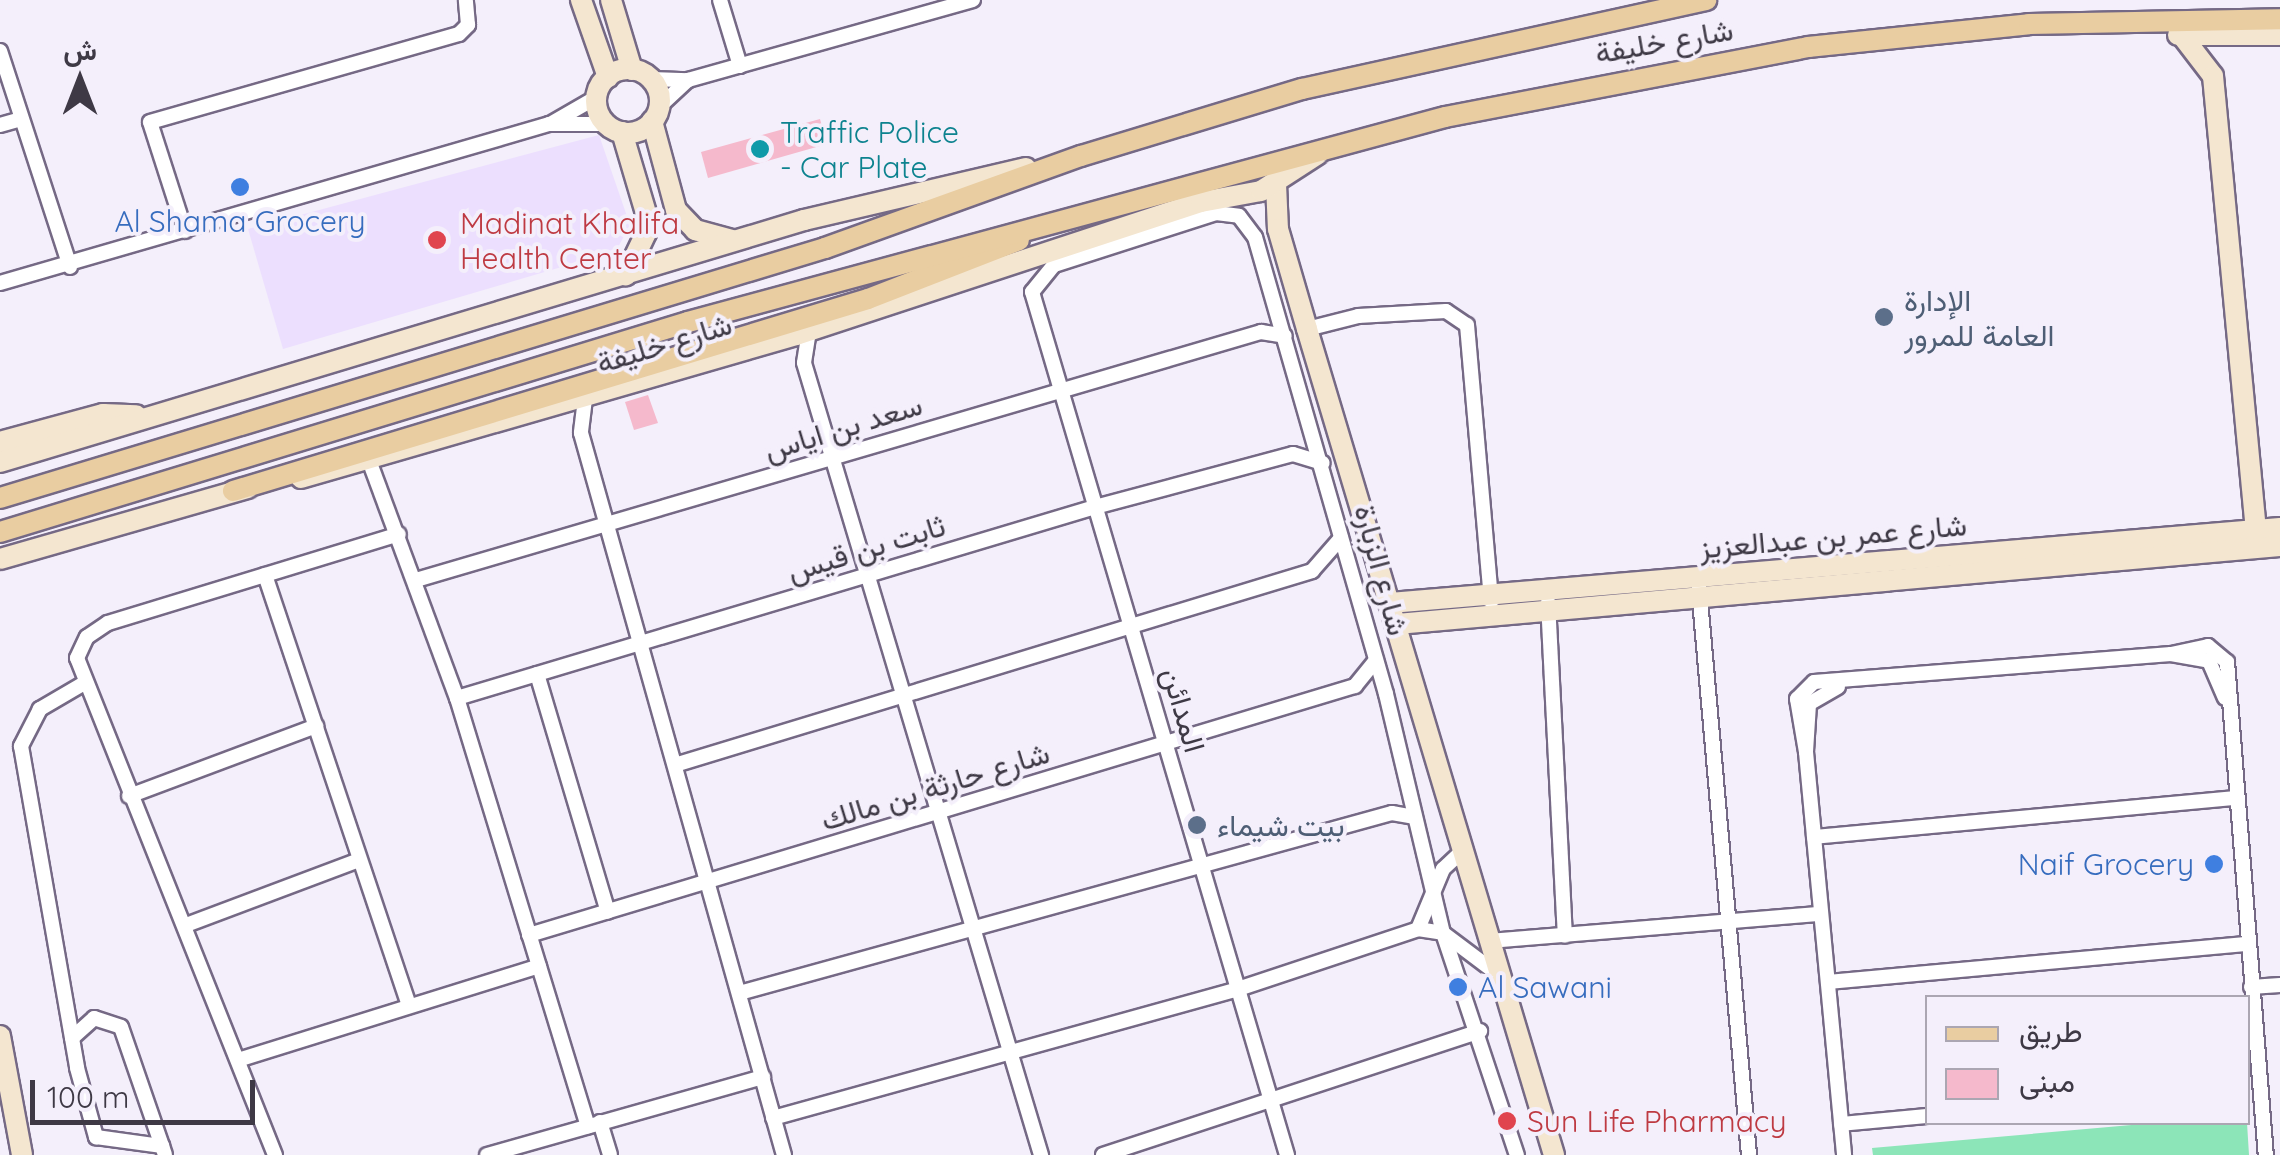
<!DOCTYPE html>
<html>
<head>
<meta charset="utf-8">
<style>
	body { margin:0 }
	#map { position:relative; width:2280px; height:1155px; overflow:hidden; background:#f4effb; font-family:Quicksand,Vazirmatn,sans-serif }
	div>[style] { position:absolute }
	.built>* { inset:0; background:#ecdffe }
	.green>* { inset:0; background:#8ce5b8 }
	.building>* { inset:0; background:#f5b9cc }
	.roads { filter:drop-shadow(2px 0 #756985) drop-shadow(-2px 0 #756985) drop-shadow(0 2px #756985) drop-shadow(0 -2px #756985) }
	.street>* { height:14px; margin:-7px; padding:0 7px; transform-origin:7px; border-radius:7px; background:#fff }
	.secondary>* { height:20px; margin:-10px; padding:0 10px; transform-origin:10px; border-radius:10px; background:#f4e6d0 }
	.secondary>.ring { margin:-10px; padding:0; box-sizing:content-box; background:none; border:20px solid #f4e6d0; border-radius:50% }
	.primary>* { height:20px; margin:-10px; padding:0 10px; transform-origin:10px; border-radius:10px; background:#e9cda1 }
	.dots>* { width:28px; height:28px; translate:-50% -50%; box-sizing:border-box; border:5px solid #f4effb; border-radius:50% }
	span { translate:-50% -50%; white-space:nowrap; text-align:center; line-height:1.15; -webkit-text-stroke:8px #f4effb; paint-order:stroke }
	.street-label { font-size:30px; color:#3e3945 }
	.culture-label { font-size:30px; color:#0d838f }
	.left { translate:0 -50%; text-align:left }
	.shop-label { font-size:30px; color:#366cbe }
	.right { translate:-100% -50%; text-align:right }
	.health-label { font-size:30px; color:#be3a42 }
	.service-label { font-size:30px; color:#4e5e75 }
	.legend { position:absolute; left:1925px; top:995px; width:325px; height:130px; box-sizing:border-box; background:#f4effb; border:2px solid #aba6b2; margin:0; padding:12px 18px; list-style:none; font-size:30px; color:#3e3945 }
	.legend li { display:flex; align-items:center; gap:20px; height:50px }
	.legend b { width:50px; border:2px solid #aba6b2 }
	.north { position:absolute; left:30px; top:30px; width:100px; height:100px; -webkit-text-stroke:8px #f4effb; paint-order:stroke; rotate:0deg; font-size:28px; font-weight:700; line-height:40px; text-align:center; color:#3e3945 }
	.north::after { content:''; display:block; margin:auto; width:35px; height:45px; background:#3e3945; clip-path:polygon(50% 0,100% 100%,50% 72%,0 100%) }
	.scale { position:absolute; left:30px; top:1080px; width:225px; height:45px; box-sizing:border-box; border:5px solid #3e3945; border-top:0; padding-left:12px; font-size:30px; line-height:35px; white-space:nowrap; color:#3e3945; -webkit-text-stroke:8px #f4effb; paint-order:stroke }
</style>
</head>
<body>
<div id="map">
	<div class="built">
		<div style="clip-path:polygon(599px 135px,630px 225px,616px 251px,283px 349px,248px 229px)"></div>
	</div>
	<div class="green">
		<div style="clip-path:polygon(2247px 1123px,2249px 1155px,1873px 1155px,1872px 1148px,2154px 1123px)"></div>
	</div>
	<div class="building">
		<div style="clip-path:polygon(820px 119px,827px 144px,708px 178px,701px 152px)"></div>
		<div style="clip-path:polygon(648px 395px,658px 423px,634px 430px,625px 402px)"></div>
	</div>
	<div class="roads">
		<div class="street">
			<div style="left:720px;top:0;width:69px;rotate:73.1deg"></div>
			<div style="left:0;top:51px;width:227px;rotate:72deg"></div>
			<div style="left:651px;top:79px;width:37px;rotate:2deg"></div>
			<div style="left:688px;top:80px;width:296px;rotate:-15.7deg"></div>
			<div style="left:659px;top:107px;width:40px;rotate:-43deg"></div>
			<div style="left:550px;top:124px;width:54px;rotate:-29.9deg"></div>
			<div style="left:0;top:125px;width:22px;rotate:-16deg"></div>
			<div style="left:185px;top:231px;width:114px;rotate:-107.8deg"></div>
			<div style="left:150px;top:122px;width:321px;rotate:-15.9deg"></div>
			<div style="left:459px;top:34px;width:13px;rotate:-45deg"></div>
			<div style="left:468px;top:25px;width:25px;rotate:-95deg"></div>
			<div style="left:0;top:283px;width:572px;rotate:-16.15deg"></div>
			<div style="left:549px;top:124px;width:57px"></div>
			<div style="left:1307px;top:329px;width:53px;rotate:-14.3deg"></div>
			<div style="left:1358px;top:316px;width:88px;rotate:-3.3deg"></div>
			<div style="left:1446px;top:311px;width:25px;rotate:34deg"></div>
			<div style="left:1467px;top:325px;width:278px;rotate:85deg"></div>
			<div style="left:809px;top:331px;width:32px;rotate:99deg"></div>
			<div style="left:804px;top:363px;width:827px;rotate:73.34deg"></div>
			<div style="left:585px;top:399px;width:34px;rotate:97deg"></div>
			<div style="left:581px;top:433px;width:750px;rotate:74.3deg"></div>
			<div style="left:370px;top:463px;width:251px;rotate:69.7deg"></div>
			<div style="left:457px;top:698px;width:448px;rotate:73deg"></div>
			<div style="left:265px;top:575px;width:454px;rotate:71.5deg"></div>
			<div style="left:1698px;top:577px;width:580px;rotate:84.96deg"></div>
			<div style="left:416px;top:580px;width:881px;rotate:-16.36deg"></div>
			<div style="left:1261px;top:332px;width:24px;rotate:9deg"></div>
			<div style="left:1548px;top:602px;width:334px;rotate:87.1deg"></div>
			<div style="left:2171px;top:654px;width:38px;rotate:-12deg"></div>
			<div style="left:2208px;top:646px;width:25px;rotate:40deg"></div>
			<div style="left:2227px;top:662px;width:495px;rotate:85.5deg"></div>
			<div style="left:537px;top:674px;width:248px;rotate:73.4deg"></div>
			<div style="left:81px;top:685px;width:48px;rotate:149.7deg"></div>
			<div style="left:40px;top:709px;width:42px;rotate:117.2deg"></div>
			<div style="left:21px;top:746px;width:327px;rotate:80.1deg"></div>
			<div style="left:77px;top:1068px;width:72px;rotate:74.6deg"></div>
			<div style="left:96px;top:1137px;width:67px;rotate:7.8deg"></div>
			<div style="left:1838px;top:687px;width:34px;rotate:150deg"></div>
			<div style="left:1809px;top:704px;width:48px;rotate:93.6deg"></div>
			<div style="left:1806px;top:752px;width:405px;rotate:84.6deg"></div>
			<div style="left:457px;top:698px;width:666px;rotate:-16.67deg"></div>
			<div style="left:1095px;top:507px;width:205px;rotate:-15deg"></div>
			<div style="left:1293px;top:454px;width:31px;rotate:17deg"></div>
			<div style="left:1806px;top:752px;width:54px;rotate:-99.6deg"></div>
			<div style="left:1797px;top:699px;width:24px;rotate:-45deg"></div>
			<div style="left:1814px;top:682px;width:358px;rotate:-4.5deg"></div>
			<div style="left:2171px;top:654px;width:39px;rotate:10deg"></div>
			<div style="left:2209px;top:661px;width:40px;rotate:66.6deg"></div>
			<div style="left:678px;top:764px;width:663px;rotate:-16.93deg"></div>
			<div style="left:1312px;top:571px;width:44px;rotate:-48.7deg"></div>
			<div style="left:129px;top:796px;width:200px;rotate:-20.5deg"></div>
			<div style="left:1814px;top:837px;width:422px;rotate:-5.3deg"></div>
			<div style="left:186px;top:925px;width:185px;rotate:-20.6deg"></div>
			<div style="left:1418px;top:929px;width:65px;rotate:-67.4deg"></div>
			<div style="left:1443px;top:869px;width:23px;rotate:-43deg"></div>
			<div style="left:529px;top:935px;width:863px;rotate:-16.78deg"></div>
			<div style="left:1355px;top:686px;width:33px;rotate:-51deg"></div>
			<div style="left:1490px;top:941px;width:331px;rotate:-4.7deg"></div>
			<div style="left:1828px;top:982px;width:422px;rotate:-5.2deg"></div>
			<div style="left:2251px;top:987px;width:29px;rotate:-4deg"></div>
			<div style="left:743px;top:992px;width:673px;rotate:-15.42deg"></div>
			<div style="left:1392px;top:813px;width:22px;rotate:10deg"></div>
			<div style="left:72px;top:1038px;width:30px;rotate:-42deg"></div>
			<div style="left:94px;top:1018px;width:28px;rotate:18deg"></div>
			<div style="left:121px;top:1027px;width:135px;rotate:71deg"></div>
			<div style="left:241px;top:1059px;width:312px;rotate:-17.3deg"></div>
			<div style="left:773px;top:1118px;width:483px;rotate:-15.5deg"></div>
			<div style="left:1238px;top:989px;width:190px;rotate:-18.4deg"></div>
			<div style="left:1418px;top:929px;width:25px;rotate:9deg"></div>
			<div style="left:1443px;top:933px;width:70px;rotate:36.9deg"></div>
			<div style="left:600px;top:1122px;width:34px;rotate:73deg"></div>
			<div style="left:1841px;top:1124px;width:87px;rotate:-5.3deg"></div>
			<div style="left:275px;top:1155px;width:535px;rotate:-111.72deg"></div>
			<div style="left:77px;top:658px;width:23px;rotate:-65deg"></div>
			<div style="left:87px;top:637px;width:25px;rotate:-34deg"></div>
			<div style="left:108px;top:623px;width:304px;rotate:-17deg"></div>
			<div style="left:487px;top:1155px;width:287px;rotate:-15.8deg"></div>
			<div style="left:1103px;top:1155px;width:397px;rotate:-18.2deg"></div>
			<div style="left:1287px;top:1155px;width:900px;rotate:-106.46deg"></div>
			<div style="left:1032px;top:292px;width:35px;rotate:-51deg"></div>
			<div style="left:1054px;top:265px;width:170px;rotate:-17.8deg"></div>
			<div style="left:1216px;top:213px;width:23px;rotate:7deg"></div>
			<div style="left:1239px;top:216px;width:26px;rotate:53deg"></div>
			<div style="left:1255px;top:237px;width:475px;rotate:74deg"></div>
			<div style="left:1386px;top:694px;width:246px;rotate:76.6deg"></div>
			<div style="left:1443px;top:933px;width:234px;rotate:71.6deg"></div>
		</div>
		<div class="secondary">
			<div style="left:581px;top:0;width:82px;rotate:70.7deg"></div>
			<div style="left:611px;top:0;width:73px;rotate:73.3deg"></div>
			<div style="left:2178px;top:35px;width:102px"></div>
			<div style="left:2183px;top:37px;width:49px;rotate:52.4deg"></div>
			<div style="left:2213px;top:76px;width:456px;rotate:84.6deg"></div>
			<div class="ring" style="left:596px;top:69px;width:44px;height:44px"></div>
			<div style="left:652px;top:121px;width:92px;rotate:74.9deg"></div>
			<div style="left:676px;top:210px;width:28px;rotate:46deg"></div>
			<div style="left:695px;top:230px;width:39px;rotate:15deg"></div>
			<div style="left:622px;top:132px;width:84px;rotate:73.5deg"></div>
			<div style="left:646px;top:213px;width:20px;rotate:90deg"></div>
			<div style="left:646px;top:233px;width:47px;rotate:115.5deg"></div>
			<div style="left:1276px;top:184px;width:45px;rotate:87.5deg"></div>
			<div style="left:1278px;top:229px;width:104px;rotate:73.8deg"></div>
			<div style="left:1307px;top:329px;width:862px;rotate:73.35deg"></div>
			<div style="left:0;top:442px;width:107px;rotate:-15.2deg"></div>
			<div style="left:103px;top:414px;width:33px;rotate:2deg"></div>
			<div style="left:0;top:462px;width:840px;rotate:-16.75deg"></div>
			<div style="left:804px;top:220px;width:228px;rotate:-13.2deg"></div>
			<div style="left:301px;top:478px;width:515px;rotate:-16.11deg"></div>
			<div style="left:796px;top:335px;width:426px;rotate:-18.2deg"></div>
			<div style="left:1201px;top:202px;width:61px;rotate:-10.4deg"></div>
			<div style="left:1261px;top:191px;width:68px;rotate:-33deg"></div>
			<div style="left:0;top:559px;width:258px;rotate:-16deg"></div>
			<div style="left:1390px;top:603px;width:893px;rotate:-4.82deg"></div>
			<div style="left:1397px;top:624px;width:886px;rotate:-5.05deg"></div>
			<div style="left:0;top:1036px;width:121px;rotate:79.5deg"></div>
		</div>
		<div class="primary">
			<div style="left:233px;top:491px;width:663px;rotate:-16.82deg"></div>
			<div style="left:868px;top:299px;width:162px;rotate:-21.3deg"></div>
			<div style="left:0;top:498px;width:862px;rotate:-16.86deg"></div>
			<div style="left:825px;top:248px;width:272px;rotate:-19.8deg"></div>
			<div style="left:1081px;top:156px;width:231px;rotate:-16.9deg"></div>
			<div style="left:1302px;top:89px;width:414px;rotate:-12.4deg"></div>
			<div style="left:0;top:532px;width:719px;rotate:-16.97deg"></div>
			<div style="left:688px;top:322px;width:784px;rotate:-15.15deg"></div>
			<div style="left:1445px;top:117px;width:370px;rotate:-10.9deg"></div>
			<div style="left:1808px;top:47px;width:222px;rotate:-5.9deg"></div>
			<div style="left:2029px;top:24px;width:251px;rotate:-1.1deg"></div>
		</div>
	</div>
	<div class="dots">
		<div style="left:760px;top:149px;background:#0f9aa8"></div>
		<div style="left:240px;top:187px;background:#3f7fe0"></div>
		<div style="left:437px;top:240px;background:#e0444e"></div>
		<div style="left:1884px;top:317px;background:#5c6f8a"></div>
		<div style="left:1197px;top:825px;background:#5c6f8a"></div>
		<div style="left:2214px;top:864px;background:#3f7fe0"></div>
		<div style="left:1458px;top:987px;background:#3f7fe0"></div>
		<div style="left:1507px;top:1121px;background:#e0444e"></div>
	</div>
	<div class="street-label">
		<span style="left:1664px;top:41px;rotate:-10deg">شارع خليفة</span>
		<span style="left:664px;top:343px;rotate:-17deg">شارع خليفة</span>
		<span style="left:843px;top:427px;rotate:-17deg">سعد بن اياس</span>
		<span style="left:1833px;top:536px;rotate:-5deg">شارع عمر بن عبدالعزيز</span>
		<span style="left:866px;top:548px;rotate:-17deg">ثابت بن قيس</span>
		<span style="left:1382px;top:570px;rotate:75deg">شارع الزبارة</span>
		<span style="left:1184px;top:710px;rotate:74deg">المدائن</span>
		<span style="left:935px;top:786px;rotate:-17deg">شارع حارثة بن مالك</span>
	</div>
	<div class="culture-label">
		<span class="left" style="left:780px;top:149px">Traffic Police<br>- Car Plate</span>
	</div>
	<div class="shop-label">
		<span style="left:240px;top:221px">Al Shama Grocery</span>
		<span class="right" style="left:2194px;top:864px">Naif Grocery</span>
		<span class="left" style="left:1478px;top:987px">Al Sawani</span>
	</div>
	<div class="health-label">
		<span class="left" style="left:460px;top:240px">Madinat Khalifa<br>Health Center</span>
		<span class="left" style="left:1527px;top:1121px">Sun Life Pharmacy</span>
	</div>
	<div class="service-label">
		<span class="left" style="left:1904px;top:317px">الإدارة<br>العامة للمرور</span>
		<span class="left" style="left:1217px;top:825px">بيت شيماء</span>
	</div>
	<ul class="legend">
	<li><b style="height:12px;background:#e9cda1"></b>طريق</li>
	<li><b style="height:28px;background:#f5b9cc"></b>مبنى</li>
	</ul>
	<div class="north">ش</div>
	<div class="scale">100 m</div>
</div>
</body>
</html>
